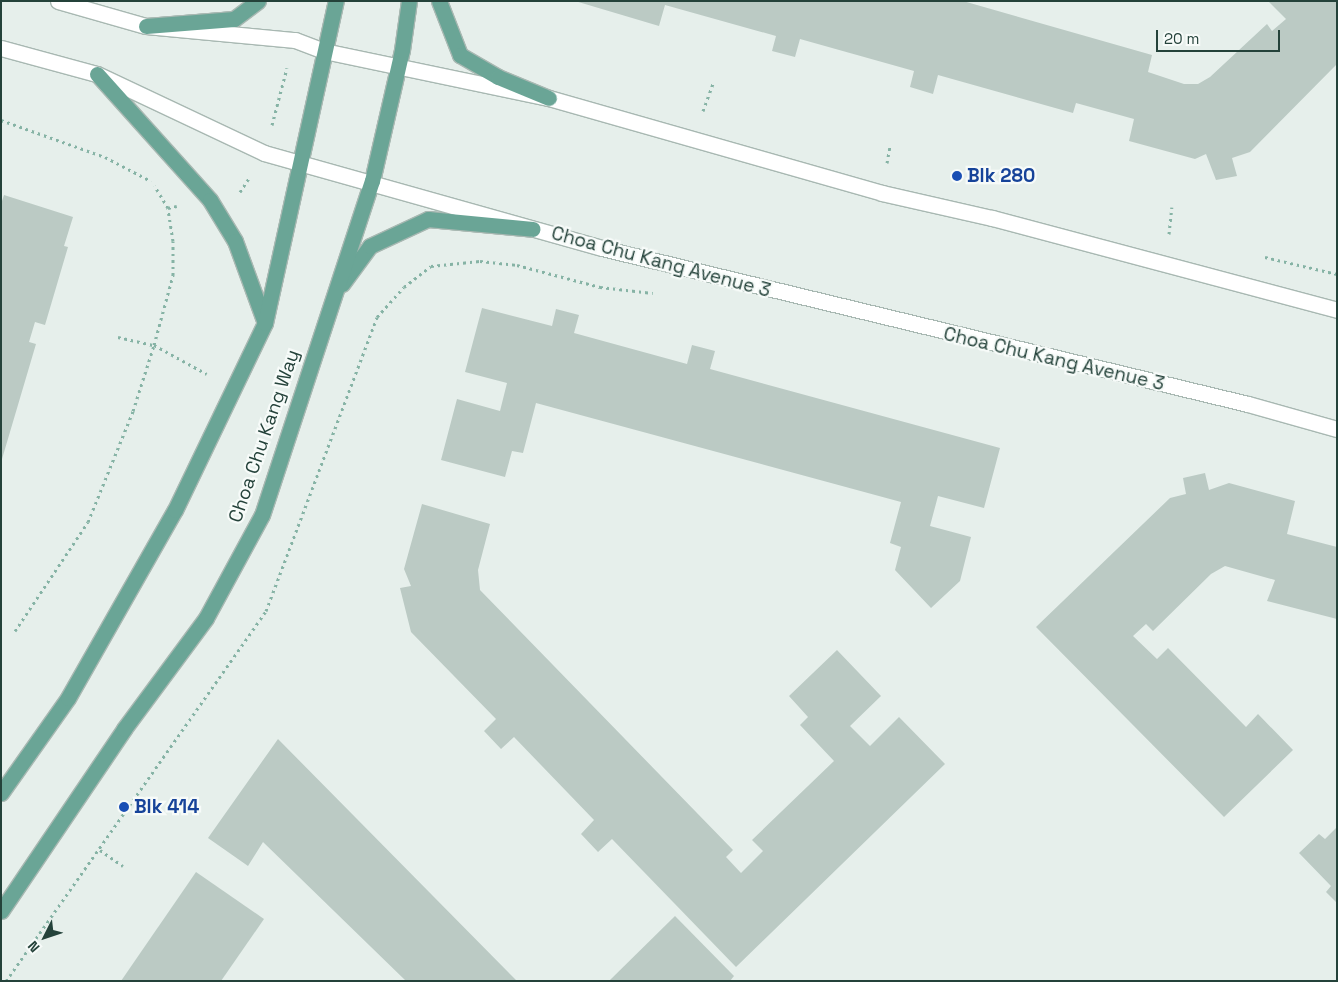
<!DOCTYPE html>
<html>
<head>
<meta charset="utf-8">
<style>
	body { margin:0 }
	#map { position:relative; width:1338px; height:982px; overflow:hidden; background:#e6efeb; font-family:"Space Grotesk",sans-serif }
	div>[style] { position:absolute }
	.building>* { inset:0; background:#bbcac4 }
	.path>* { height:3px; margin-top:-1.5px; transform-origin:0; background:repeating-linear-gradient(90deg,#86b3a5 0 2.5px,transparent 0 6.5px) }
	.roads { filter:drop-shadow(1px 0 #a8b8b2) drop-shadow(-1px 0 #a8b8b2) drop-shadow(0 1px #a8b8b2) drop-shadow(0 -1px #a8b8b2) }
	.minor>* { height:15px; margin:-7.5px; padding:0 7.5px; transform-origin:7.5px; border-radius:7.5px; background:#fff }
	.major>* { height:15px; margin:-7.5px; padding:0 7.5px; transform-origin:7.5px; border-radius:7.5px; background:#6aa596 }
	.dots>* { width:14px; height:14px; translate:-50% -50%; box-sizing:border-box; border:2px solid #f7fbf9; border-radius:50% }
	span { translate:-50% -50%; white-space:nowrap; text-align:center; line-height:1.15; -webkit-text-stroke:4.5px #f7fbf9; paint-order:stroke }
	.transit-label { font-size:19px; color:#164399; font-weight:700 }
	.left { translate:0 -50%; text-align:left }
	.street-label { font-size:19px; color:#24423a }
	.frame { position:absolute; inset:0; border:2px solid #24423a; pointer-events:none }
	.north { position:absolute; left:20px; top:912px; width:50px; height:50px; -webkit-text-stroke:4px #f7fbf9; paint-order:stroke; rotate:229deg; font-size:14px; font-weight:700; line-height:20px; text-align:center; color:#24423a }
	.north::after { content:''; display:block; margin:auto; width:18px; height:22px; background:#24423a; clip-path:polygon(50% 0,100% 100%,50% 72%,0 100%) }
	.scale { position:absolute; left:1156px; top:30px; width:124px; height:22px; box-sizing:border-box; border:2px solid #24423a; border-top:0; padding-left:6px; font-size:15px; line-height:18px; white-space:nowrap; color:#24423a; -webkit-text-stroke:4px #f7fbf9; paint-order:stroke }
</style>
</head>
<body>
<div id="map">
	<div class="building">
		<div style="clip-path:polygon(575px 1px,963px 1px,1152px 55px,1148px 72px,1184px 84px,1198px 84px,1210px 77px,1267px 24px,1272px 31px,1286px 19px,1268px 1px,1337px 1px,1337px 64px,1250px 152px,1232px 158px,1237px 176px,1216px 180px,1206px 154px,1195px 159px,1129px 141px,1134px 119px,1076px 103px,1073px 113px,938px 75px,933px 94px,910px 87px,914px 71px,800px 39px,795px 57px,772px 51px,776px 36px,665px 5px,659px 26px)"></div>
		<div style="clip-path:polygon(4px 195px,73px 217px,64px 246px,68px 247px,45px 325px,35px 322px,29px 342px,36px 344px,2px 459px,1px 204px)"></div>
		<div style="clip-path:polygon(482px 308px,552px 326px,556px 309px,579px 315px,574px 333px,687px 364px,692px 345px,715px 351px,710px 369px,1000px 448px,984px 508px,938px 496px,930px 526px,971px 537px,960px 581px,931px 608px,895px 570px,901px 547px,890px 543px,901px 502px,536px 403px,523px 453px,512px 451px,505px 477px,441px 460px,457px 399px,500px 411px,507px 383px,465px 372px)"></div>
		<div style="clip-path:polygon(1205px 473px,1209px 490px,1229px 483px,1295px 501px,1287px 534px,1337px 547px,1337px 619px,1267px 601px,1275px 580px,1225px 566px,1211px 574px,1153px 631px,1146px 624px,1133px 636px,1157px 659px,1168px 648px,1246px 727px,1258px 714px,1293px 750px,1224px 817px,1036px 627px,1170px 498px,1186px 494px,1183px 478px)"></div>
		<div style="clip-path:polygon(422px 504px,490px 524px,478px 570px,480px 590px,733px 850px,726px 857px,741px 873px,763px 851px,752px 840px,834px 761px,800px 725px,808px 717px,789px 696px,837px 650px,881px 696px,850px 726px,870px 746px,899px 717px,945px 764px,736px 967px,612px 839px,598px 852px,581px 834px,594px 820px,514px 737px,501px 749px,484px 731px,496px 719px,411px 632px,400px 588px,411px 586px,404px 569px)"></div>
		<div style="clip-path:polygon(278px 739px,517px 981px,406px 981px,263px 842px,248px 866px,208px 838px)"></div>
		<div style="clip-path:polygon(1337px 827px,1337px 903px,1326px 892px,1331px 886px,1299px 853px,1319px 834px,1325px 839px)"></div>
		<div style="clip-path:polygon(196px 872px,264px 919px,221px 981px,121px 981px)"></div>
		<div style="clip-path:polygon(675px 916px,734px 976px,730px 981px,609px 981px)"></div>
	</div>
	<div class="path">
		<div style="left:703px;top:111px;width:30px;rotate:-70deg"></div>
		<div style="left:1px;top:120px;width:110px;rotate:19.6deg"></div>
		<div style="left:105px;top:157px;width:52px;rotate:27.6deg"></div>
		<div style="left:272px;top:125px;width:59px;rotate:-75.3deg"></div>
		<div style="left:887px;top:163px;width:17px;rotate:-80deg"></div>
		<div style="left:240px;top:192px;width:17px;rotate:-57deg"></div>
		<div style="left:168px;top:208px;width:9px;rotate:-13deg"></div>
		<div style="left:1169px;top:234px;width:27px;rotate:-84deg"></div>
		<div style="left:1265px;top:257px;width:74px;rotate:13.3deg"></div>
		<div style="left:118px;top:337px;width:37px;rotate:13deg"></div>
		<div style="left:154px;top:345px;width:60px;rotate:28.7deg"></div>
		<div style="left:15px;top:631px;width:131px;rotate:-56.2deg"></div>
		<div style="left:88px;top:522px;width:120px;rotate:-67.9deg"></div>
		<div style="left:133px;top:411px;width:69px;rotate:-72.3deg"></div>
		<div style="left:154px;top:345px;width:73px;rotate:-74.8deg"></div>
		<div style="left:173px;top:275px;width:34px;rotate:-90deg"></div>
		<div style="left:173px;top:241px;width:33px;rotate:-99deg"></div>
		<div style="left:168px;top:208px;width:26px;rotate:-121deg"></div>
		<div style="left:100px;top:850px;width:28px;rotate:35deg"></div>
		<div style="left:6px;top:981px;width:452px;rotate:-54.9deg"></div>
		<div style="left:266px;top:611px;width:314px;rotate:-69.3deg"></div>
		<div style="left:377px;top:317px;width:40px;rotate:-48deg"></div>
		<div style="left:404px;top:287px;width:34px;rotate:-38deg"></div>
		<div style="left:431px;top:266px;width:49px;rotate:-5.8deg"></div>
		<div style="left:480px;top:261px;width:37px;rotate:6deg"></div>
		<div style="left:517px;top:265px;width:86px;rotate:14.8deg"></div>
		<div style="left:600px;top:287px;width:53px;rotate:6.5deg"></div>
	</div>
	<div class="roads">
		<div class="minor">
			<div style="left:58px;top:1px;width:91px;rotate:15.9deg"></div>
			<div style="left:146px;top:26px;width:150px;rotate:5.4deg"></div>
			<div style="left:295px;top:40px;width:31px;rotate:21deg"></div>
			<div style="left:324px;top:51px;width:230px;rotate:11.8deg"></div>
			<div style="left:549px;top:98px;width:346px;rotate:15.9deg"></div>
			<div style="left:882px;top:193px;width:113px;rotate:12.8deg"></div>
			<div style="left:992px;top:218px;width:357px;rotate:14.9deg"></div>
			<div style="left:1px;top:48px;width:99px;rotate:15.2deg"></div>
			<div style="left:97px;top:74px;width:185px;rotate:25.3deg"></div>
			<div style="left:264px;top:153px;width:351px;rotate:15.7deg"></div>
			<div style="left:602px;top:248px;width:665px;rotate:13.58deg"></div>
			<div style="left:1248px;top:404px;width:92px;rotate:15.7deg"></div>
		</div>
		<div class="major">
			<div style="left:439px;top:1px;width:58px;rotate:68.7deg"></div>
			<div style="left:460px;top:55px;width:44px;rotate:30.1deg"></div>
			<div style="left:498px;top:77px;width:55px;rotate:22.4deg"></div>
			<div style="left:146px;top:26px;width:88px;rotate:-4.5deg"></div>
			<div style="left:234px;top:19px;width:30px;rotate:-37deg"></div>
			<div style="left:97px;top:74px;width:169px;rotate:48.1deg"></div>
			<div style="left:210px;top:200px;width:48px;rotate:58.6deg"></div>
			<div style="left:235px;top:241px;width:87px;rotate:69.9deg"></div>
			<div style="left:342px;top:284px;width:47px;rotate:-53.6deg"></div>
			<div style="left:370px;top:246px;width:64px;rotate:-25deg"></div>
			<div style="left:428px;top:219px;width:105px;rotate:5.4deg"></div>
			<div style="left:1px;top:793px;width:116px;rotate:-54.8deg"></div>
			<div style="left:68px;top:698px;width:216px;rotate:-60.4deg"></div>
			<div style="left:175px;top:510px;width:208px;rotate:-64.3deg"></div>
			<div style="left:265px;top:323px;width:330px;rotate:-77.6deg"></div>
			<div style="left:1px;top:911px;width:220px;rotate:-55.9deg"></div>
			<div style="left:124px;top:729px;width:138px;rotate:-53.5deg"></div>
			<div style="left:206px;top:618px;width:117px;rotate:-61.5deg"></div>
			<div style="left:262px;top:515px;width:352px;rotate:-71.8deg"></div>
			<div style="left:372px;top:181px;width:134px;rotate:-77.1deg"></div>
			<div style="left:402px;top:50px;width:49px;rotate:-81.9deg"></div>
		</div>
	</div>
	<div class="dots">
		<div style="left:957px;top:176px;background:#1a4fb4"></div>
		<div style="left:124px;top:807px;background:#1a4fb4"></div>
	</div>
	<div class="transit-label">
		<span class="left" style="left:967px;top:176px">Blk 280</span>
		<span class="left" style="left:134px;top:807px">Blk 414</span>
	</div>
	<div class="street-label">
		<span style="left:661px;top:262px;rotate:15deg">Choa Chu Kang Avenue 3</span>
		<span style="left:1054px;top:359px;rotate:13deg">Choa Chu Kang Avenue 3</span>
		<span style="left:264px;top:436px;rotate:-71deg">Choa Chu Kang Way</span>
	</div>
	<div class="frame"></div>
	<div class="north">N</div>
	<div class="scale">20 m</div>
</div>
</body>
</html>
